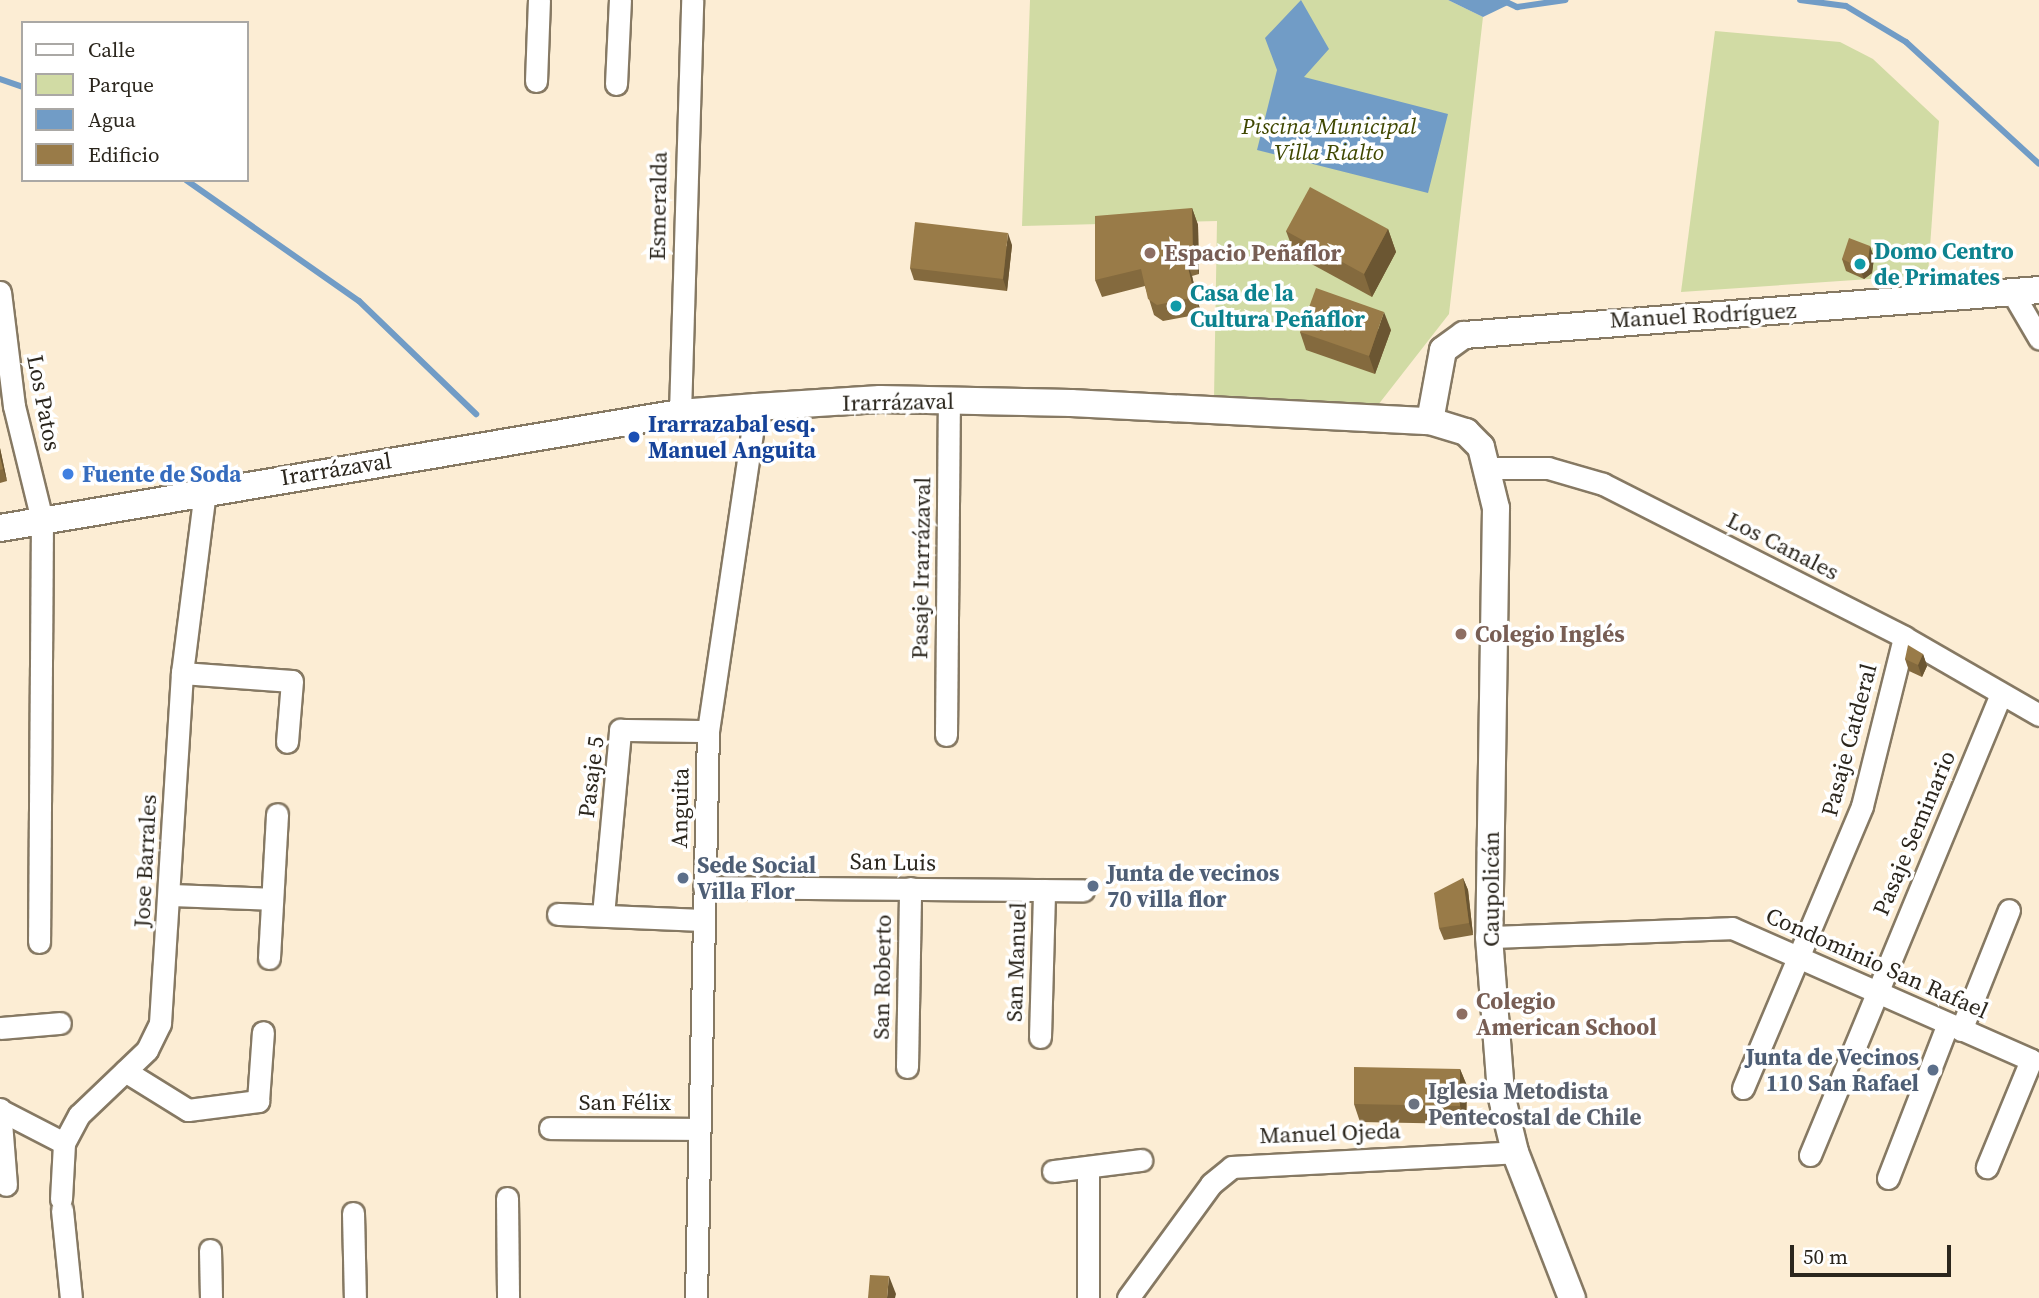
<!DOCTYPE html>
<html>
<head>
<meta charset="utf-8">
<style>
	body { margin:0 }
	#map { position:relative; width:2039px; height:1298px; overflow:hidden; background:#fcedd4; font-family:"Source Serif 4",serif }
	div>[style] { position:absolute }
	.green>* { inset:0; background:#d1dba4 }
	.water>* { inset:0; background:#719cc6 }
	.stream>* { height:6px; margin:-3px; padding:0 3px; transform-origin:3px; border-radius:3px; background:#719cc6 }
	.roads { filter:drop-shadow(2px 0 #867963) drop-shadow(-2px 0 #867963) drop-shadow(0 2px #867963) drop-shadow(0 -2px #867963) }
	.minor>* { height:21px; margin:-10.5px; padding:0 10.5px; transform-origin:10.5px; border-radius:10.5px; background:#fff }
	.major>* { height:26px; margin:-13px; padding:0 13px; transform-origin:13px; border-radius:13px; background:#fff }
	.wall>* { inset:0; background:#846a3e }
	.shaded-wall>* { inset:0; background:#6b5632 }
	.building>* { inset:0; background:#997b48 }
	.dots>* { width:19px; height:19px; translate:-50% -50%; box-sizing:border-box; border:4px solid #fff; border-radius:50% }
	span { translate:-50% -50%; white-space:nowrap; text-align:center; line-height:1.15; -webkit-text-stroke:7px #fff; paint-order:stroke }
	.park-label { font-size:23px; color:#3f4701; font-style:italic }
	.street-label { font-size:23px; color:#2b261d }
	.culture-label { font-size:23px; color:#0d838f; font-weight:700 }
	.left { translate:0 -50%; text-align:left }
	.education-label { font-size:23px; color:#785e54; font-weight:700 }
	.transit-label { font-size:23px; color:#164399; font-weight:700 }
	.shop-label { font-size:23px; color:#366cbe; font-weight:700 }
	.service-label { font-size:23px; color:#4e5e75; font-weight:700 }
	.right { translate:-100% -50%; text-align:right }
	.worship-label { font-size:23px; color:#5b616d; font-weight:700 }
	.legend { position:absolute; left:21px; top:21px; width:228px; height:161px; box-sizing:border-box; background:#fff; border:2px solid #aaa8a5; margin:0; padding:9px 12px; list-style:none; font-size:21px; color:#2b261d }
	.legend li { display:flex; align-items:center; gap:14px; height:35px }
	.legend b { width:35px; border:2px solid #aaa8a5 }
	.scale { position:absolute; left:1790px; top:1245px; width:161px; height:32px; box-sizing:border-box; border:4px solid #2b261d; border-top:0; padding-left:9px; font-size:21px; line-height:24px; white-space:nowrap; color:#2b261d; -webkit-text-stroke:5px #fff; paint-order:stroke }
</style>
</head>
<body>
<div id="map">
	<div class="green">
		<div style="clip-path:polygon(1030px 0,1448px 0,1483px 17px,1449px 314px,1378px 405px,1214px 399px,1217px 221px,1022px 226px)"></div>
		<div style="clip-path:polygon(1715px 31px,1840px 42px,1873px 59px,1939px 121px,1928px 275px,1681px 292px)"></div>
	</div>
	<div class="water">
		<div style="clip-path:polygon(1301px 0,1329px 49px,1304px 77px,1448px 114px,1428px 193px,1257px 150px,1277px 70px,1265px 38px)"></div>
		<div style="clip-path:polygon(1448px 0,1509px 0,1512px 3px,1483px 17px)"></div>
	</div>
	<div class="stream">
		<div style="left:1502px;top:0;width:17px;rotate:25deg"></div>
		<div style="left:1517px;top:7px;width:49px;rotate:-8.3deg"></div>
		<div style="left:1800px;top:0;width:46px;rotate:7.4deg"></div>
		<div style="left:1846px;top:6px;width:70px;rotate:31deg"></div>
		<div style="left:1906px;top:42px;width:180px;rotate:42.5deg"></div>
		<div style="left:0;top:79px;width:24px;rotate:19deg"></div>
		<div style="left:186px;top:180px;width:211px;rotate:35deg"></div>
		<div style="left:359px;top:301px;width:163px;rotate:44deg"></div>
	</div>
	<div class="roads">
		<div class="minor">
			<div style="left:536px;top:81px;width:81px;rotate:-87.9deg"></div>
			<div style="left:616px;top:84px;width:84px;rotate:-87.3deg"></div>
			<div style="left:0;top:292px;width:115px;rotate:83deg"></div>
			<div style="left:14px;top:406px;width:117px;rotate:76.2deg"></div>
			<div style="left:42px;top:520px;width:422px;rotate:90.4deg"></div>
			<div style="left:2015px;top:297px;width:48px;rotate:59.7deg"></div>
			<div style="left:680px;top:413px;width:413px;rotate:-88.3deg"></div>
			<div style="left:1489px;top:468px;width:59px"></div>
			<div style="left:1548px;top:468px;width:57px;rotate:16.2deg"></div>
			<div style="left:1603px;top:484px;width:338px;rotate:26.9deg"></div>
			<div style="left:1904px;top:637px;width:156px;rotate:30deg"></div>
			<div style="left:182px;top:673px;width:110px;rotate:4.2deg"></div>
			<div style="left:292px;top:681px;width:61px;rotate:94.7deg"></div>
			<div style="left:946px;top:735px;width:335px;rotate:-89.5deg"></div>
			<div style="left:704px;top:887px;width:379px;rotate:0.5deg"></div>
			<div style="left:169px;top:895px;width:103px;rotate:2.2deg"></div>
			<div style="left:558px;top:914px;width:146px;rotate:2.4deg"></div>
			<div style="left:603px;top:915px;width:186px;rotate:-84.7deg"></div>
			<div style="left:620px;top:730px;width:88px;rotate:0.7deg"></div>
			<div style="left:1489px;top:937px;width:243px;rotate:-2.1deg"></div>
			<div style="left:1732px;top:928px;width:327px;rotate:23.8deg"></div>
			<div style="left:2031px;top:1060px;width:116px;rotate:112.4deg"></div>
			<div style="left:269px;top:958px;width:144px;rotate:-86.8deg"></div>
			<div style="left:0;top:1028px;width:60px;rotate:-4.8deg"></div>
			<div style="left:1961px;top:1030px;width:129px;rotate:-68.2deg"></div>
			<div style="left:1040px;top:1037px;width:147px;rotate:-88.4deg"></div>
			<div style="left:907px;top:1067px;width:179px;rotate:-89deg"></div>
			<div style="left:125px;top:1071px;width:74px;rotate:31.8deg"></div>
			<div style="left:188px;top:1110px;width:71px;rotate:-7.3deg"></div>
			<div style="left:258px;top:1101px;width:69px;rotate:-85.9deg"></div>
			<div style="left:1743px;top:1088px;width:306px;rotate:-67.1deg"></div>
			<div style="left:1862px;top:806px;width:174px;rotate:-76deg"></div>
			<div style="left:0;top:1109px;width:76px;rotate:85.5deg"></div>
			<div style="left:0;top:1110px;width:72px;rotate:27.3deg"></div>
			<div style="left:550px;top:1128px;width:149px;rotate:0.4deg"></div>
			<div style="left:1810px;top:1155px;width:496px;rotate:-67.5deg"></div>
			<div style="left:1053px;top:1171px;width:89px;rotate:-7.1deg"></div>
			<div style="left:1888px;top:1178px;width:163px;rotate:-68.8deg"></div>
			<div style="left:507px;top:1198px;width:100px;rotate:89.4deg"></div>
			<div style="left:61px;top:1199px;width:56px;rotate:-86.9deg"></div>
			<div style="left:64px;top:1143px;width:32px;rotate:-62deg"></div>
			<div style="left:79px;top:1115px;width:94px;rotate:-43.7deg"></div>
			<div style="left:147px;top:1050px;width:30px;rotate:-64deg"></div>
			<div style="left:160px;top:1023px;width:351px;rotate:-86.4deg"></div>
			<div style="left:182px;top:673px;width:183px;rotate:-82.8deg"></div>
			<div style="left:62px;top:1210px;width:88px;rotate:84.2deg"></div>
			<div style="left:353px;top:1213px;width:85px;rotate:88.7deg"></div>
			<div style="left:210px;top:1250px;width:48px;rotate:88.8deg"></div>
			<div style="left:696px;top:1298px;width:567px;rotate:-88.79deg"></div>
			<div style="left:708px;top:731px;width:328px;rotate:-81.6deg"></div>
			<div style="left:1088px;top:1298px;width:131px;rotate:-90deg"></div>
			<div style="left:1128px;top:1298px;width:141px;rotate:-53.9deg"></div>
			<div style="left:1211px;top:1184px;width:27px;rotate:-39deg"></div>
			<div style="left:1232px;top:1167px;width:283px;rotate:-3deg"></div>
		</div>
		<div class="major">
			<div style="left:1430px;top:421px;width:72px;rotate:-79.6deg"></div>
			<div style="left:1443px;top:350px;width:26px;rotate:-36deg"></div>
			<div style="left:1464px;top:335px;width:577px;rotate:-4.47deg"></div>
			<div style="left:0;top:528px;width:690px;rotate:-9.6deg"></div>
			<div style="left:680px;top:413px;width:76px;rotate:-4.5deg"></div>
			<div style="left:756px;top:407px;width:124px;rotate:-3.7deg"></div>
			<div style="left:880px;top:399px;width:191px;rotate:1.2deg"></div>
			<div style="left:1071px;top:403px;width:359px;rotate:2.9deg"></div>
			<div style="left:1430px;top:421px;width:38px;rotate:17deg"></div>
			<div style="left:1466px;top:432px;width:21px;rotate:45deg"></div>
			<div style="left:1481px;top:447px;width:63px;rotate:76.2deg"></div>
			<div style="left:1496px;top:508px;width:429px;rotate:90.9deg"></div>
			<div style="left:1489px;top:937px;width:157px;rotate:85.6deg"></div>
			<div style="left:1501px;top:1094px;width:60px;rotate:76.4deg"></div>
			<div style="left:1515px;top:1152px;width:157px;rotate:68.7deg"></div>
		</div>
	</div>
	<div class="wall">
		<div style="clip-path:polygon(1192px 208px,1198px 225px,1199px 274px,1192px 276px,1201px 314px,1163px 321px,1154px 315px,1145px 286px,1102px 297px,1095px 280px)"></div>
		<div style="clip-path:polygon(1388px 229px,1396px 252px,1372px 297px,1295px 255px,1286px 231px)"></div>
		<div style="clip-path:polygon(1012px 245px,1007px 291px,914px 280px,910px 268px)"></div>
		<div style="clip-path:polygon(1870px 246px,1874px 258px,1872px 273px,1864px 279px,1846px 271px,1842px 259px)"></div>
		<div style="clip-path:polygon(1391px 330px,1375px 374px,1306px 350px,1300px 332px)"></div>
		<div style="clip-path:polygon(0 448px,7px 481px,0 483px)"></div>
		<div style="clip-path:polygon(1923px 654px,1927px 666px,1922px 677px,1909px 671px,1905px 659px)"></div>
		<div style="clip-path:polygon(1463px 878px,1468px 890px,1473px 935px,1444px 940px,1439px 928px)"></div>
		<div style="clip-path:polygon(1460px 1069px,1467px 1086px,1466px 1124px,1360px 1122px,1354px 1104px)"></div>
	</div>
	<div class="shaded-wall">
		<div style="clip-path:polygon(1192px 208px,1198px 225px,1199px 274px,1193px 257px)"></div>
		<div style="clip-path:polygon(1388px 229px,1396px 252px,1372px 297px,1364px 274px)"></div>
		<div style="clip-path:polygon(1008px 233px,1012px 245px,1007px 291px,1003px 279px)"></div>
		<div style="clip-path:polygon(1870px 246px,1874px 258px,1872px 273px,1864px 279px,1859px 267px)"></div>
		<div style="clip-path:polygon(1186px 259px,1192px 276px,1201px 314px,1195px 297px)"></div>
		<div style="clip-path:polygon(1384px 312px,1391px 330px,1375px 374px,1369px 356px)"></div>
		<div style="clip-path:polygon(0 448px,7px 481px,3px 469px,0 457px)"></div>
		<div style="clip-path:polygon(1923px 654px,1927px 666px,1922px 677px,1918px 665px)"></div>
		<div style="clip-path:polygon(1463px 878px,1468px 890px,1473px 935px,1469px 923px)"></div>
		<div style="clip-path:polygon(1460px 1069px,1467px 1086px,1466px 1124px,1460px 1106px)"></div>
		<div style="clip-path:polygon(889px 1276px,896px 1294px,895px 1298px,887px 1298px)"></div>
	</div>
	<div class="building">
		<div style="clip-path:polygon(1310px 187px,1388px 229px,1364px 274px,1286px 231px)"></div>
		<div style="clip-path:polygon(1192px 208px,1193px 257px,1186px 259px,1195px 297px,1157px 305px,1148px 299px,1141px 269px,1095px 280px,1095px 216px)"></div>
		<div style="clip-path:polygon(915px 222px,1008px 233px,1003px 279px,910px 268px)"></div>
		<div style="clip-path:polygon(1849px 238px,1870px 246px,1868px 261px,1859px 267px,1842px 259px)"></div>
		<div style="clip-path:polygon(1316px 288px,1384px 312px,1369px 356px,1300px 332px)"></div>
		<div style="clip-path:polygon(0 457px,3px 469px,0 470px)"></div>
		<div style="clip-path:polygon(1908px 645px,1923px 654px,1918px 665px,1905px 659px)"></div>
		<div style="clip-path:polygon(1463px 878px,1469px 923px,1439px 928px,1434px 893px)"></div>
		<div style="clip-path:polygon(1354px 1067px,1460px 1069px,1460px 1106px,1354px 1104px)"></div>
		<div style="clip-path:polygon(870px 1275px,889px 1276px,887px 1298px,868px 1298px)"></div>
	</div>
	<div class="dots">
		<div style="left:1150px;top:253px;background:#8d6e63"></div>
		<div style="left:1860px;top:264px;background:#0f9aa8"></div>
		<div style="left:1176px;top:306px;background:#0f9aa8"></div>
		<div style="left:634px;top:437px;background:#1a4fb4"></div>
		<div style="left:68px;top:474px;background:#3f7fe0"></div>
		<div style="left:1461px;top:634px;background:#8d6e63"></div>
		<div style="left:683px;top:878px;background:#5c6f8a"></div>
		<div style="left:1093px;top:886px;background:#5c6f8a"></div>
		<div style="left:1462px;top:1014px;background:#8d6e63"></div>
		<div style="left:1933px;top:1070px;background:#5c6f8a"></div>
		<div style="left:1414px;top:1104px;background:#6b7280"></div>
	</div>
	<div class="park-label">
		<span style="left:1329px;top:139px">Piscina Municipal<br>Villa Rialto</span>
	</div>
	<div class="street-label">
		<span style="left:658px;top:206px;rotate:-89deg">Esmeralda</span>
		<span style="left:1703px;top:315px;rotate:-3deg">Manuel Rodríguez</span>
		<span style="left:898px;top:402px;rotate:-1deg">Irarrázaval</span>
		<span style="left:44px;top:403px;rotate:79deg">Los Patos</span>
		<span style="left:336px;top:469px;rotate:-9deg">Irarrázaval</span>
		<span style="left:1783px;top:546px;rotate:27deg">Los Canales</span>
		<span style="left:921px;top:568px;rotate:-89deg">Pasaje Irarrázaval</span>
		<span style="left:1849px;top:740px;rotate:-75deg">Pasaje Catderal</span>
		<span style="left:591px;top:777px;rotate:-83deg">Pasaje 5</span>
		<span style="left:680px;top:808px;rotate:-89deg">Anguita</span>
		<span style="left:1914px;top:833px;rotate:-67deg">Pasaje Seminario</span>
		<span style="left:145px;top:861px;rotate:-87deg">Jose Barrales</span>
		<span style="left:893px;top:862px;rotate:1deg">San Luis</span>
		<span style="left:1491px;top:889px;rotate:-90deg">Caupolicán</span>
		<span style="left:1016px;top:962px;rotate:-88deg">San Manuel</span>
		<span style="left:1877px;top:963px;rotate:24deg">Condominio San Rafael</span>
		<span style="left:882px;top:977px;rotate:-89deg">San Roberto</span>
		<span style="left:625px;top:1102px">San Félix</span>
		<span style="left:1330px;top:1133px;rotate:-2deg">Manuel Ojeda</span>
	</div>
	<div class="culture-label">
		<span class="left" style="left:1874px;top:264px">Domo Centro<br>de Primates</span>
		<span class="left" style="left:1190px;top:306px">Casa de la<br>Cultura Peñaflor</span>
	</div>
	<div class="education-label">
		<span class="left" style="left:1164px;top:253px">Espacio Peñaflor</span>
		<span class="left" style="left:1475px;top:634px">Colegio Inglés</span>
		<span class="left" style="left:1476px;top:1014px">Colegio<br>American School</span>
	</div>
	<div class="transit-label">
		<span class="left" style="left:648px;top:437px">Irarrazabal esq.<br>Manuel Anguita</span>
	</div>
	<div class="shop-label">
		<span class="left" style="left:82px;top:474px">Fuente de Soda</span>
	</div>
	<div class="service-label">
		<span class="left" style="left:697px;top:878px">Sede Social<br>Villa Flor</span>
		<span class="left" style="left:1107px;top:886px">Junta de vecinos<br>70 villa flor</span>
		<span class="right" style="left:1919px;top:1070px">Junta de Vecinos<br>110 San Rafael</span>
	</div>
	<div class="worship-label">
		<span class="left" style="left:1428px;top:1104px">Iglesia Metodista<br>Pentecostal de Chile</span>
	</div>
	<ul class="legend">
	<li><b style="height:9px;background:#fff"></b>Calle</li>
	<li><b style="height:19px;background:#d1dba4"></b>Parque</li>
	<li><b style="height:19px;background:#719cc6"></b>Agua</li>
	<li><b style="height:19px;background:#997b48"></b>Edificio</li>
	</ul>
	<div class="scale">50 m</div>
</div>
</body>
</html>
